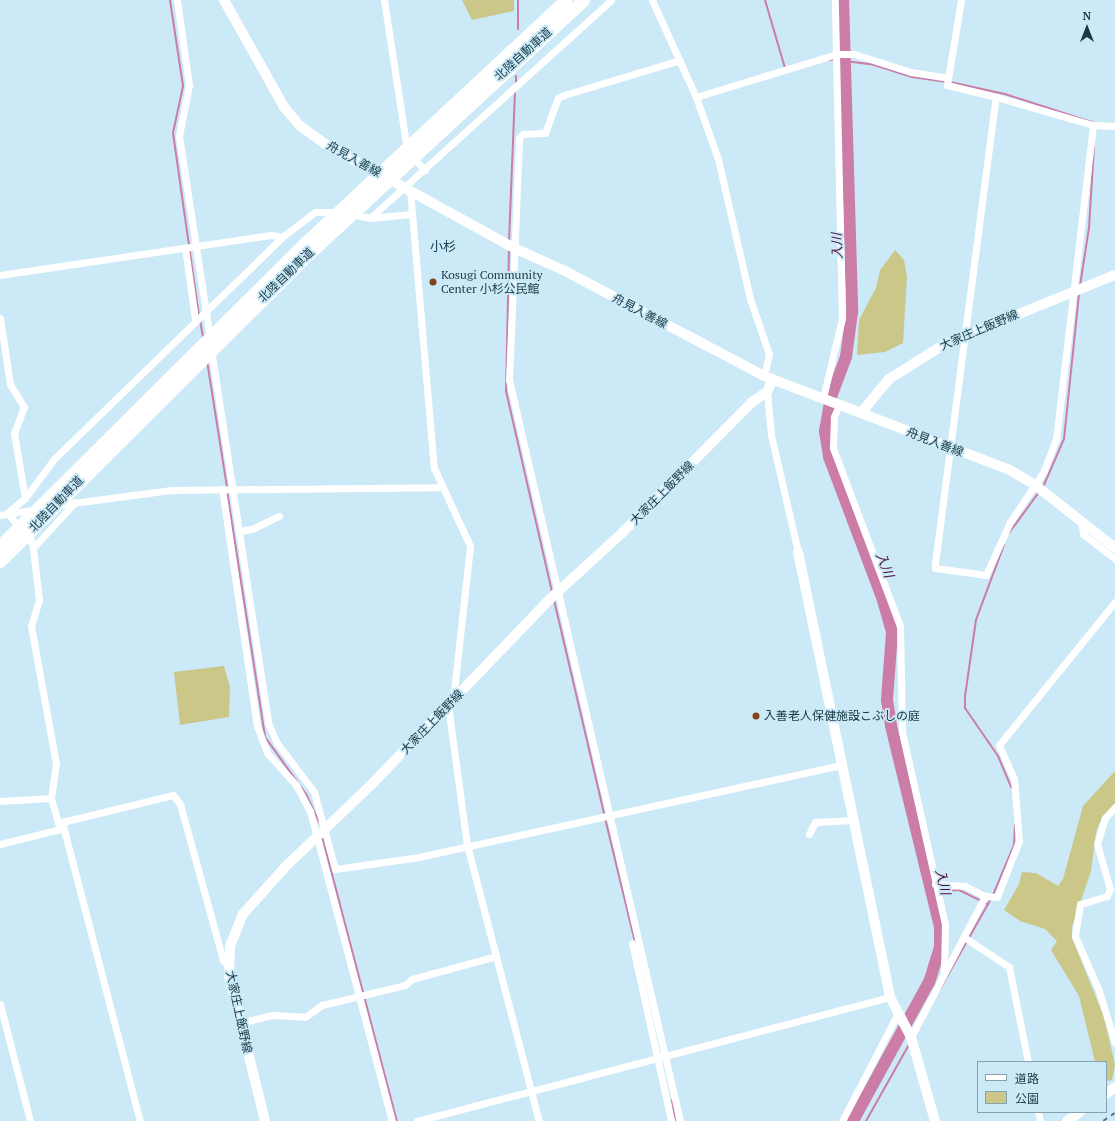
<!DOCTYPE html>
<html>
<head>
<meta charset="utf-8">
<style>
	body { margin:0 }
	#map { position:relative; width:1115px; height:1121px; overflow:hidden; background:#cbe9f6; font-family:"PT Serif","Noto Sans JP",serif }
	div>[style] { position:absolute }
	.green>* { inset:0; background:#cac788 }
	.stream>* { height:2px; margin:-1px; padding:0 1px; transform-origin:1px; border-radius:1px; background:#cb7da8 }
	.river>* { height:12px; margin:-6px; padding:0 6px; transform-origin:6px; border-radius:6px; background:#cb7da8 }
	.street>* { height:7px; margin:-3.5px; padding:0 3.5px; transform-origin:3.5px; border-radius:3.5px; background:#fff }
	.secondary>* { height:10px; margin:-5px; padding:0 5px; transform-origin:5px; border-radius:5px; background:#fff }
	.highway>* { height:13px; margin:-6.5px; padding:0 6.5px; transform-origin:6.5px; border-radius:6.5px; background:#fff }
	.rail>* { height:2px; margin-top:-1px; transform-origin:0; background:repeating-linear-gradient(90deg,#547481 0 5px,transparent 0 10px) }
	.dots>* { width:11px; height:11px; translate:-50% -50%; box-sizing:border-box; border:2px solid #cbe9f6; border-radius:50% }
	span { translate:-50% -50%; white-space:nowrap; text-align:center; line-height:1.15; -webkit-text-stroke:3.5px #cbe9f6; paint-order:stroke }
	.street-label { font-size:12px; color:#183946 }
	.poi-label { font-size:12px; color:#183946 }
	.left { translate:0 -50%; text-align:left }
	.neighbourhood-label { font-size:13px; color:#164151 }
	.water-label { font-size:13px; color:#4f0737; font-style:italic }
	.legend { position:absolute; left:977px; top:1061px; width:130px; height:52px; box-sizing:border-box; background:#cbe9f6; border:1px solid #83a3b0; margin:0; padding:5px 7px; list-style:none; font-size:12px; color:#183946 }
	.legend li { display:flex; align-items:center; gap:8px; height:20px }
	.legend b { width:20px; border:1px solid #83a3b0 }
	.north { position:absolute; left:1067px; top:8px; width:40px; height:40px; -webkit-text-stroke:3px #cbe9f6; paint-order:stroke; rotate:0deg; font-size:11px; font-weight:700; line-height:16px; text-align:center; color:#183946 }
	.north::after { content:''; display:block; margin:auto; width:14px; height:18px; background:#183946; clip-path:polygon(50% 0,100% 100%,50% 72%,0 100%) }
</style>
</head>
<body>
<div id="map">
	<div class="green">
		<div style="clip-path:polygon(462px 0,514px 0,514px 11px,472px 20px)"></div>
		<div style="clip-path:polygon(895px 250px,904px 260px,907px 277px,903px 343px,885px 352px,857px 355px,859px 320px,876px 288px,880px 270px)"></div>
		<div style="clip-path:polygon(224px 666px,230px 687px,229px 717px,180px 725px,174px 672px)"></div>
		<div style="clip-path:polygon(1115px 771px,1115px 804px,1102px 817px,1096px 832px,1091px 871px,1072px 927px,1072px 938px,1104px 1017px,1115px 1065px,1112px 1080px,1107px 1081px,1106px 1062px,1095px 1062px,1079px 996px,1051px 950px,1057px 941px,1045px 929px,1020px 921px,1004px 910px,1019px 884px,1022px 872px,1036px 873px,1058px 886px,1063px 879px,1083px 806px)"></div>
	</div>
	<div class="stream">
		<div style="left:170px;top:0;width:87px;rotate:81.4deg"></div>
		<div style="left:183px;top:86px;width:48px;rotate:102deg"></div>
		<div style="left:173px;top:133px;width:184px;rotate:81.9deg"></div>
		<div style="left:765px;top:0;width:71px;rotate:73.6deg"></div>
		<div style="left:518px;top:29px;width:29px;rotate:-90deg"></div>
		<div style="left:830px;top:60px;width:15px;rotate:-8deg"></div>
		<div style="left:845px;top:61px;width:26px;rotate:7deg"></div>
		<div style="left:871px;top:64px;width:43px;rotate:17.6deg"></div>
		<div style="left:912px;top:77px;width:34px;rotate:8deg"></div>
		<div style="left:950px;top:82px;width:56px;rotate:12.3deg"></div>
		<div style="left:1005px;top:94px;width:95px;rotate:17.9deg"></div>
		<div style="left:516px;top:84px;width:8px;rotate:-90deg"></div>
		<div style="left:509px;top:241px;width:151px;rotate:-87.7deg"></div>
		<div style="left:509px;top:250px;width:141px;rotate:91.2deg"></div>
		<div style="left:506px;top:391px;width:206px;rotate:77.1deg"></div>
		<div style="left:1080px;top:286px;width:59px;rotate:-81.2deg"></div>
		<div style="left:1089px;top:228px;width:82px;rotate:-86.5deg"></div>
		<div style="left:200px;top:320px;width:17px;rotate:80deg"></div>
		<div style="left:207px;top:361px;width:128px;rotate:81deg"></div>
		<div style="left:1043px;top:487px;width:52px;rotate:-66.4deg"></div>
		<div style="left:1064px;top:439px;width:147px;rotate:-84.1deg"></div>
		<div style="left:227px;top:491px;width:249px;rotate:81.2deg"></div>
		<div style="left:265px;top:737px;width:70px;rotate:54.3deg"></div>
		<div style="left:306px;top:794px;width:31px;rotate:65deg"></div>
		<div style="left:1009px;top:533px;width:51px;rotate:-53.8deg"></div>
		<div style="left:1004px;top:545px;width:80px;rotate:110.5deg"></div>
		<div style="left:976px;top:620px;width:77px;rotate:98.2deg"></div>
		<div style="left:965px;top:696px;width:12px;rotate:90deg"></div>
		<div style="left:965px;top:708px;width:58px;rotate:55.5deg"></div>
		<div style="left:998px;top:756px;width:34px;rotate:67deg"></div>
		<div style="left:554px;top:600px;width:220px;rotate:76.8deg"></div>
		<div style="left:605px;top:818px;width:128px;rotate:76.4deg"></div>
		<div style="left:322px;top:836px;width:295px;rotate:75.3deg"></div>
		<div style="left:930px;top:893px;width:29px;rotate:-6deg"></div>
		<div style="left:959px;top:890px;width:32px;rotate:26deg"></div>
		<div style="left:993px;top:895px;width:54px;rotate:-67.2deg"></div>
		<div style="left:1014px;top:845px;width:20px;rotate:-87deg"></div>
		<div style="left:940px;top:989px;width:103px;rotate:-60.5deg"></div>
		<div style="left:672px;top:1100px;width:21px;rotate:82deg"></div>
		<div style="left:866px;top:1121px;width:90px;rotate:-60.6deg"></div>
	</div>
	<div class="river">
		<div style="left:843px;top:0;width:312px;rotate:88.3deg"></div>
		<div style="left:852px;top:312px;width:45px;rotate:97.6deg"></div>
		<div style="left:846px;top:357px;width:43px;rotate:110.6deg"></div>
		<div style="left:831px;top:397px;width:35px;rotate:100deg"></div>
		<div style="left:825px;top:431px;width:26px;rotate:81deg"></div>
		<div style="left:829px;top:457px;width:150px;rotate:69.3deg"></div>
		<div style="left:882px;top:597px;width:37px;rotate:74deg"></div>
		<div style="left:892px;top:633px;width:67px;rotate:94.3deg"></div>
		<div style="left:887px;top:700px;width:26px;rotate:81deg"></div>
		<div style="left:891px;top:726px;width:207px;rotate:76.3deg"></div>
		<div style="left:940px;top:927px;width:20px;rotate:90deg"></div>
		<div style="left:940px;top:947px;width:37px;rotate:107deg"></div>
		<div style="left:929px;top:982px;width:158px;rotate:118.7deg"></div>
	</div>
	<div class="street">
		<div style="left:177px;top:0;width:86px;rotate:82deg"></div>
		<div style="left:189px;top:85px;width:52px;rotate:101.1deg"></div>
		<div style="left:179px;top:136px;width:205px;rotate:81.3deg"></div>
		<div style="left:384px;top:0;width:140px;rotate:81.3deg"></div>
		<div style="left:405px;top:138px;width:14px;rotate:78deg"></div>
		<div style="left:408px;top:152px;width:25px;rotate:47deg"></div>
		<div style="left:652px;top:0;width:107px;rotate:65.6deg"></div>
		<div style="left:696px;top:97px;width:66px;rotate:70.5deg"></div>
		<div style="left:718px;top:159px;width:144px;rotate:77.1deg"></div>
		<div style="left:750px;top:299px;width:58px;rotate:70.9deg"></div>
		<div style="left:769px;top:354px;width:23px;rotate:103deg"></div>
		<div style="left:961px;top:0;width:86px;rotate:99.4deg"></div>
		<div style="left:947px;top:85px;width:50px;rotate:13.8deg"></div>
		<div style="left:996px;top:97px;width:101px;rotate:16.1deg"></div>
		<div style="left:1093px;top:125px;width:316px;rotate:96.7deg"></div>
		<div style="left:1056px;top:439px;width:34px;rotate:111deg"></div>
		<div style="left:1044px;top:471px;width:61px;rotate:123.7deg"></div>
		<div style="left:1010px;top:522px;width:58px;rotate:114.4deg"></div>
		<div style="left:986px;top:575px;width:51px;rotate:-172.2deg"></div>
		<div style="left:935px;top:568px;width:4px;rotate:-90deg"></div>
		<div style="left:935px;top:564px;width:471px;rotate:-82.6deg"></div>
		<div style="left:696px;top:97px;width:147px;rotate:-17deg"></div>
		<div style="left:837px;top:54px;width:17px"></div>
		<div style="left:854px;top:54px;width:60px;rotate:17.5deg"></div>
		<div style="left:911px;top:72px;width:37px;rotate:9deg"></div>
		<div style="left:1093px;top:125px;width:22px;rotate:3deg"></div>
		<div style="left:410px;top:190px;width:279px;rotate:85.1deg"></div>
		<div style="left:434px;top:468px;width:86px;rotate:65.2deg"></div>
		<div style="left:470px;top:546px;width:155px;rotate:96.3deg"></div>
		<div style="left:351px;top:214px;width:19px;rotate:12deg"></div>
		<div style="left:370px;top:218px;width:42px;rotate:-5.4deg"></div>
		<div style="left:370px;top:218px;width:325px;rotate:-42.1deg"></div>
		<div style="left:185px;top:248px;width:72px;rotate:82deg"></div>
		<div style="left:0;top:275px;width:274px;rotate:-8.4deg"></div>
		<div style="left:271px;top:235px;width:11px;rotate:10deg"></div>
		<div style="left:0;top:318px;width:67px;rotate:81.4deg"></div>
		<div style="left:10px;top:384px;width:27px;rotate:59deg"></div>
		<div style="left:24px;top:407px;width:28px;rotate:111deg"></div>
		<div style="left:14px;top:433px;width:66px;rotate:80.4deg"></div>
		<div style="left:211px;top:349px;width:378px;rotate:81.3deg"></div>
		<div style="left:268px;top:723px;width:22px;rotate:66deg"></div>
		<div style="left:277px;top:743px;width:61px;rotate:52.9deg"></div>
		<div style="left:314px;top:792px;width:80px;rotate:74.7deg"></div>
		<div style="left:335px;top:869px;width:85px;rotate:-8.1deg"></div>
		<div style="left:419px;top:857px;width:432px;rotate:-12.3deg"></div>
		<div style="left:767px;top:392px;width:43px;rotate:84.7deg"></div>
		<div style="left:771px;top:435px;width:120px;rotate:77deg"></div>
		<div style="left:823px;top:398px;width:82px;rotate:-76.6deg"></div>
		<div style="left:842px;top:318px;width:318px;rotate:-91.3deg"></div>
		<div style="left:839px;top:405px;width:13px;rotate:113deg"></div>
		<div style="left:834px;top:417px;width:31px;rotate:92deg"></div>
		<div style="left:833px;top:448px;width:190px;rotate:69.4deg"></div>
		<div style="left:900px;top:626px;width:106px;rotate:88.9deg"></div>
		<div style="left:902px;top:732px;width:198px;rotate:77.4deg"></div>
		<div style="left:945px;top:925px;width:45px;rotate:91.3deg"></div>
		<div style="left:222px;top:489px;width:240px;rotate:81.6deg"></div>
		<div style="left:257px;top:726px;width:30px;rotate:69deg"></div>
		<div style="left:268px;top:754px;width:42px;rotate:47.9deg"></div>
		<div style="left:296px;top:785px;width:30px;rotate:62deg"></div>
		<div style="left:310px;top:811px;width:321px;rotate:75.2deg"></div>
		<div style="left:58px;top:505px;width:114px;rotate:-7.6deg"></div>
		<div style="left:171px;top:490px;width:270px;rotate:-0.6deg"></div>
		<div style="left:7px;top:513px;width:36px;rotate:48deg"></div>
		<div style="left:31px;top:540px;width:8px;rotate:76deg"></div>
		<div style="left:33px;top:548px;width:52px;rotate:83.4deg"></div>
		<div style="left:39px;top:600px;width:27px;rotate:107deg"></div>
		<div style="left:31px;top:626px;width:139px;rotate:79.7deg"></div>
		<div style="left:56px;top:763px;width:35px;rotate:98deg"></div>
		<div style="left:51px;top:798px;width:26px;rotate:74deg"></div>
		<div style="left:58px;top:823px;width:118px;rotate:-13.7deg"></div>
		<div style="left:173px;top:795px;width:11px;rotate:52deg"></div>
		<div style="left:180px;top:804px;width:162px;rotate:74.6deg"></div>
		<div style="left:223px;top:960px;width:8px;rotate:45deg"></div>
		<div style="left:7px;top:513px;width:23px;rotate:-40deg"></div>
		<div style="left:25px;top:498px;width:49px;rotate:-53.4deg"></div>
		<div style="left:54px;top:459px;width:318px;rotate:-44.2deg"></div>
		<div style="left:282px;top:237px;width:41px;rotate:-37.1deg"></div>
		<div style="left:315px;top:212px;width:24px"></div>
		<div style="left:0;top:515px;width:36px;rotate:-9deg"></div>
		<div style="left:1081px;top:520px;width:14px;rotate:82deg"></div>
		<div style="left:1083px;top:534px;width:41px;rotate:38deg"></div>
		<div style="left:239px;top:531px;width:13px;rotate:-9deg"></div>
		<div style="left:252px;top:529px;width:30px;rotate:-26deg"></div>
		<div style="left:33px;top:548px;width:62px;rotate:-47.6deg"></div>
		<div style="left:448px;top:705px;width:141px;rotate:82.3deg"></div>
		<div style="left:467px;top:845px;width:285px;rotate:75.4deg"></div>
		<div style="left:0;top:801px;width:51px;rotate:-3.4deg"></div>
		<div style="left:1115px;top:807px;width:15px;rotate:132deg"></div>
		<div style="left:1105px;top:818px;width:27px;rotate:107deg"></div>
		<div style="left:1097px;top:844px;width:47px;rotate:73.9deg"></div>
		<div style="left:1110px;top:889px;width:8px;rotate:113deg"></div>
		<div style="left:1107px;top:896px;width:28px;rotate:163deg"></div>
		<div style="left:1080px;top:904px;width:32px;rotate:99deg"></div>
		<div style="left:1075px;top:936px;width:60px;rotate:66.4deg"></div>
		<div style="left:1099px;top:991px;width:54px;rotate:72.9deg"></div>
		<div style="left:62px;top:822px;width:309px;rotate:75.4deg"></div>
		<div style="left:809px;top:834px;width:13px;rotate:-63deg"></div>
		<div style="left:815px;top:822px;width:38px;rotate:-3deg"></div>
		<div style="left:0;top:844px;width:66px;rotate:-14deg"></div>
		<div style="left:935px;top:884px;width:30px;rotate:4deg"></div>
		<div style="left:965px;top:886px;width:22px;rotate:27deg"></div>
		<div style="left:964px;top:937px;width:54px;rotate:33.7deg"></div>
		<div style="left:1009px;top:967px;width:97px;rotate:78.7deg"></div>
		<div style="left:632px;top:943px;width:182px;rotate:77.6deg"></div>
		<div style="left:0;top:1004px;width:121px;rotate:75.6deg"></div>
		<div style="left:240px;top:1023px;width:33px;rotate:-14deg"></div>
		<div style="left:272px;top:1015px;width:33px;rotate:3deg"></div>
		<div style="left:305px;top:1017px;width:21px;rotate:-35deg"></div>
		<div style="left:322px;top:1005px;width:85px;rotate:-13.5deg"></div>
		<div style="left:405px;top:985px;width:9px;rotate:-41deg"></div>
		<div style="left:412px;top:979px;width:87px;rotate:-15.3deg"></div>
		<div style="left:911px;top:1037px;width:159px;rotate:-62.3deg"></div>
		<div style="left:985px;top:896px;width:12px;rotate:5deg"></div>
		<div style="left:997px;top:897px;width:60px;rotate:-68.6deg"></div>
		<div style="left:1019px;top:841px;width:62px;rotate:-94.6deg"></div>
		<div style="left:1014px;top:779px;width:37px;rotate:-114deg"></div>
		<div style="left:999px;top:745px;width:184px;rotate:-51deg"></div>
		<div style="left:1038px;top:1112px;width:9px;rotate:77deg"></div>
		<div style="left:417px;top:1121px;width:489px;rotate:-14.7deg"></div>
		<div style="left:680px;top:1121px;width:760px;rotate:-102.99deg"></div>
		<div style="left:509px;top:380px;width:242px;rotate:-87.6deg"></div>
		<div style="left:519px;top:138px;width:6px;rotate:-45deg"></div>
		<div style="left:523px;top:134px;width:22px;rotate:-3deg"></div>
		<div style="left:545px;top:133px;width:37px;rotate:-70deg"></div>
		<div style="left:558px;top:98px;width:7px;rotate:-27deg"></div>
		<div style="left:564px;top:95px;width:121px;rotate:-16.8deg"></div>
		<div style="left:842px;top:1121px;width:122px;rotate:-62.6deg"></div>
	</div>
	<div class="secondary">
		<div style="left:224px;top:0;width:123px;rotate:60.7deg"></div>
		<div style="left:284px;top:107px;width:23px;rotate:50deg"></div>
		<div style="left:299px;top:125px;width:32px;rotate:36deg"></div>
		<div style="left:325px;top:144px;width:216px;rotate:28.8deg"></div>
		<div style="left:514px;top:248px;width:56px;rotate:24.3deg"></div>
		<div style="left:565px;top:271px;width:225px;rotate:27.8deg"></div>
		<div style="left:764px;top:376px;width:263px;rotate:20.9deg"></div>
		<div style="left:1010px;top:470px;width:29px;rotate:31deg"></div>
		<div style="left:1035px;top:485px;width:102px;rotate:38.2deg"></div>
		<div style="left:861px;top:413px;width:44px;rotate:-50.5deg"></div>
		<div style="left:889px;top:379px;width:66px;rotate:-32deg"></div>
		<div style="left:945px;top:344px;width:183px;rotate:-22.1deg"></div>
		<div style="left:798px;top:552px;width:454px;rotate:78.3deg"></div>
		<div style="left:890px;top:997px;width:45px;rotate:62.3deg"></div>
		<div style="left:911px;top:1037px;width:87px;rotate:74.1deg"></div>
		<div style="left:1106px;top:1094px;width:11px;rotate:-38deg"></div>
		<div style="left:265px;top:1121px;width:149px;rotate:-103.9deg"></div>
		<div style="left:229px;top:976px;width:30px;rotate:-88deg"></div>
		<div style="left:230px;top:946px;width:35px;rotate:-68deg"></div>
		<div style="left:243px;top:914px;width:64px;rotate:-48.1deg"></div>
		<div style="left:286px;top:866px;width:119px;rotate:-43.6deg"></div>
		<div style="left:372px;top:784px;width:257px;rotate:-46.1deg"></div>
		<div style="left:550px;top:599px;width:99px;rotate:-42.5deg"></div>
		<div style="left:623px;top:532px;width:183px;rotate:-45.2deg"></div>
		<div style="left:752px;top:402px;width:18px;rotate:-34deg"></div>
		<div style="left:767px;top:392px;width:14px;rotate:-65deg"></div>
		<div style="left:1067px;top:1121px;width:16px;rotate:-35deg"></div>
	</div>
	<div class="highway">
		<div style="left:0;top:546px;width:427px;rotate:-44.8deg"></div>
		<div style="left:303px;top:245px;width:359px;rotate:-43deg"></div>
		<div style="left:0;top:561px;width:432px;rotate:-44.9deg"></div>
		<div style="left:306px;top:256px;width:377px;rotate:-42.7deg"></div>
	</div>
	<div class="rail">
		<div style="left:1103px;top:1121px;width:14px;rotate:-34deg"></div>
	</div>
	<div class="dots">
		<div style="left:433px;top:282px;background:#853f19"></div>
		<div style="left:756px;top:716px;background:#853f19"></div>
	</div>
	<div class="street-label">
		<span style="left:523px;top:54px;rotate:-42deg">北陸自動車道</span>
		<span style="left:354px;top:159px;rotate:29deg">舟見入善線</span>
		<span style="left:286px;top:275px;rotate:-44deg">北陸自動車道</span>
		<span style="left:640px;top:311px;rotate:28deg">舟見入善線</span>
		<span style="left:979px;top:330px;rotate:-23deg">大家庄上飯野線</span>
		<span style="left:935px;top:442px;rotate:21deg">舟見入善線</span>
		<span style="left:662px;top:493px;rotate:-45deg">大家庄上飯野線</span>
		<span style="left:56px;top:504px;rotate:-46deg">北陸自動車道</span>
		<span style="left:432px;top:722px;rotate:-46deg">大家庄上飯野線</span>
		<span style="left:239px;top:1012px;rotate:78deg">大家庄上飯野線</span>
	</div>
	<div class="poi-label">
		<span class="left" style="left:441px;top:282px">Kosugi Community<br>Center 小杉公民館</span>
		<span class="left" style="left:764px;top:716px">入善老人保健施設こぶしの庭</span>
	</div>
	<div class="neighbourhood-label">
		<span style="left:443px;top:246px">小杉</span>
	</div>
	<div class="water-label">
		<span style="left:837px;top:246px;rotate:-92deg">入川</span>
		<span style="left:885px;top:565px;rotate:69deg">入川</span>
		<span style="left:943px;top:882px;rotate:76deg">入川</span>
	</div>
	<ul class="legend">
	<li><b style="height:5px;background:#fff"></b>道路</li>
	<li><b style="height:11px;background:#cac788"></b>公園</li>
	</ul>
	<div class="north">N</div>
</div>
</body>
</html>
